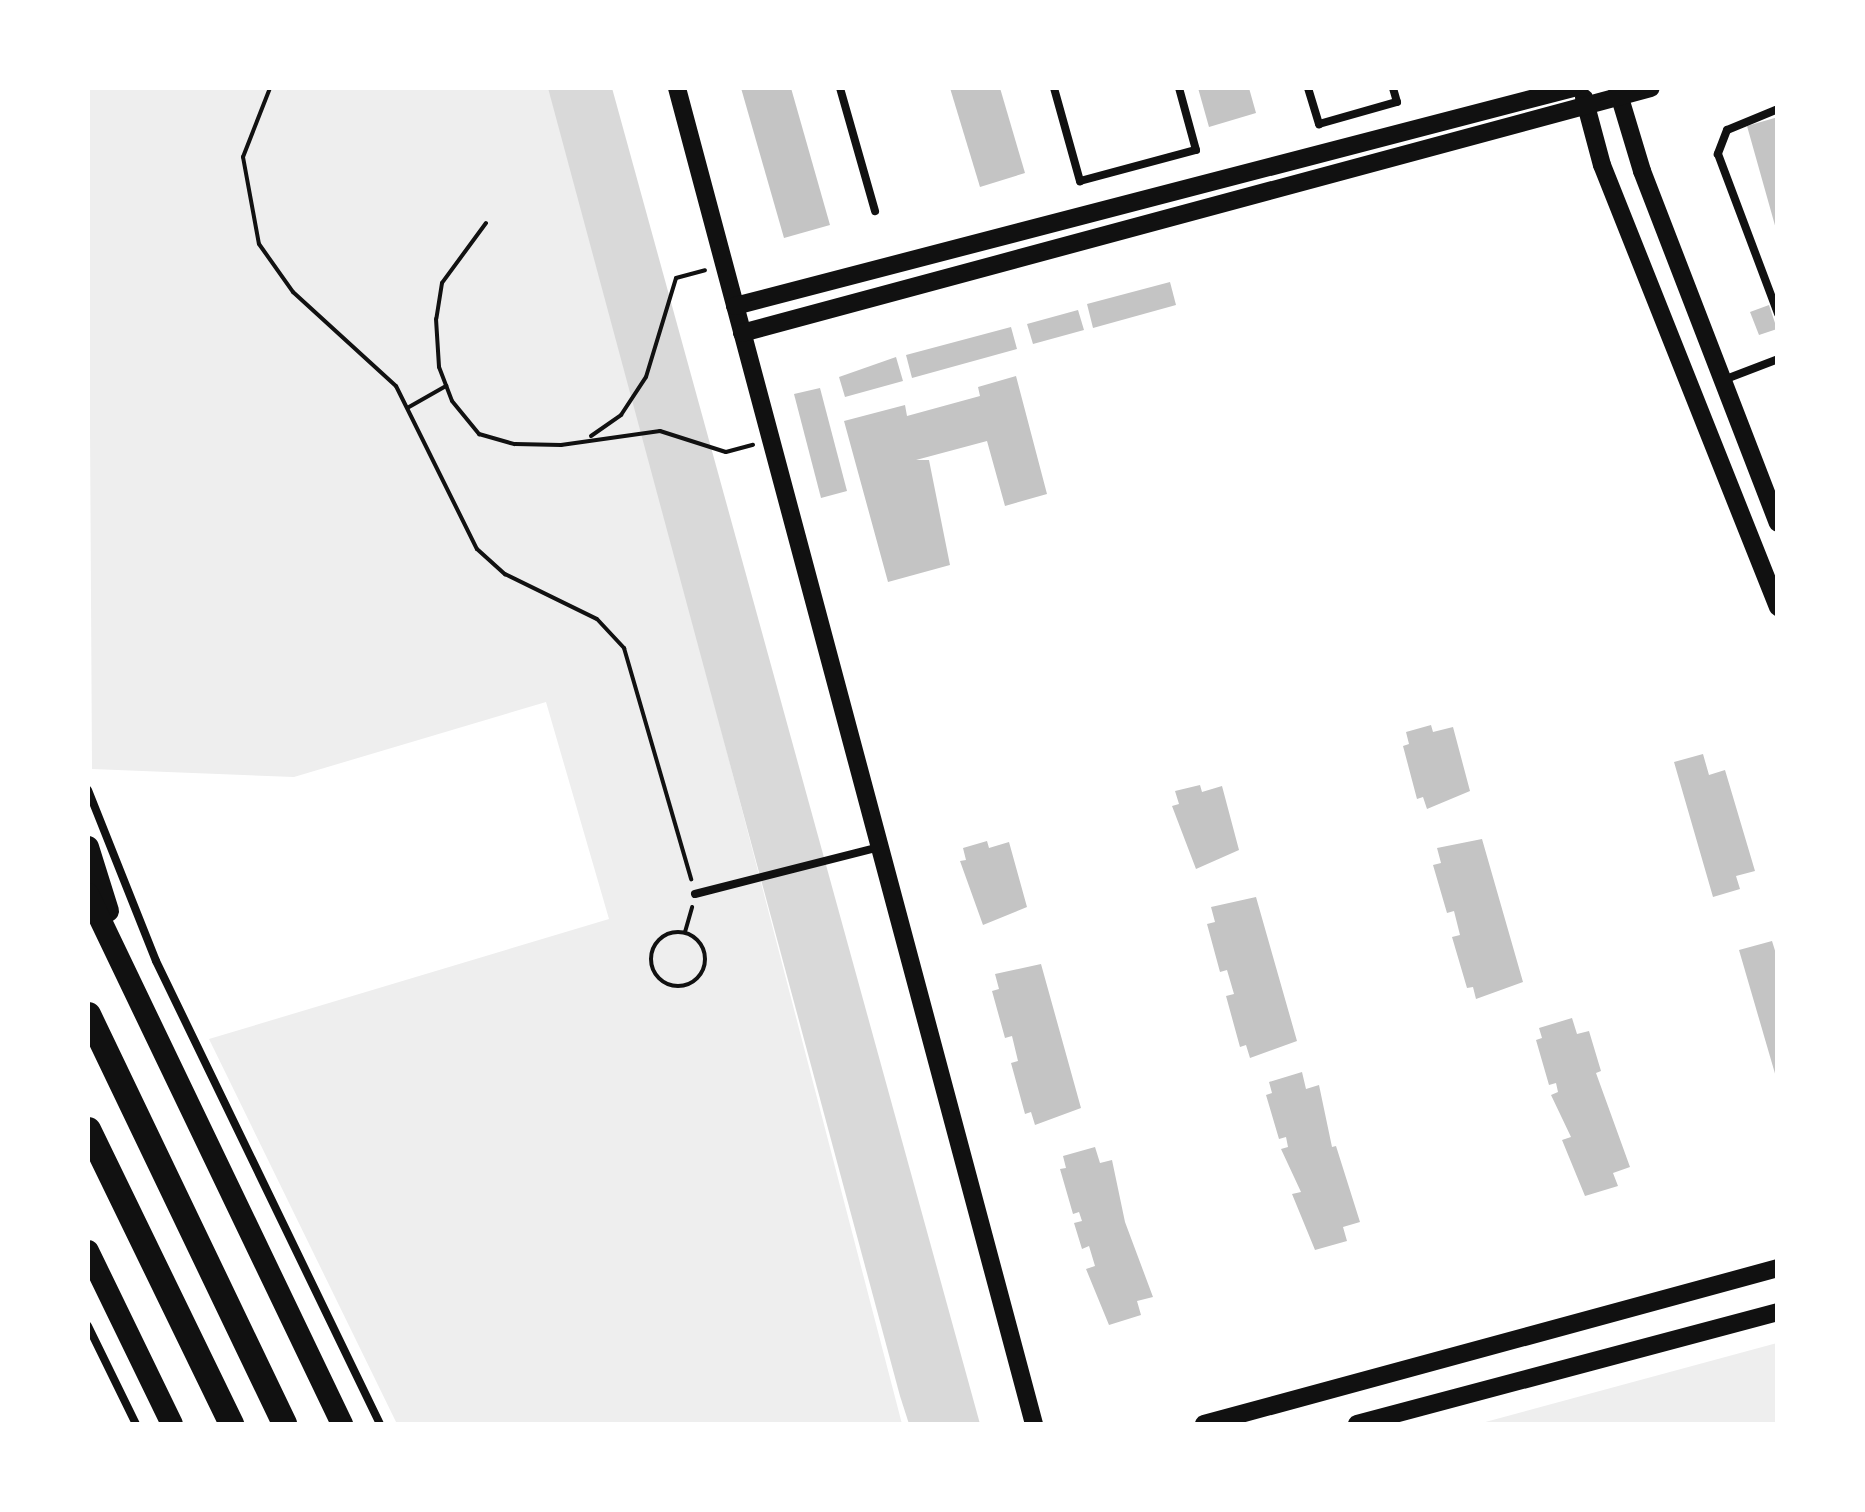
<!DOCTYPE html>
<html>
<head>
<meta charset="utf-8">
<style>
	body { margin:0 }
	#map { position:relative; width:1865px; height:1512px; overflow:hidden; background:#fff; font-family:Cabin,sans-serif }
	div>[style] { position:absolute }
	.green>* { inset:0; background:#eee }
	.water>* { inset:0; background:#d9d9d9 }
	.building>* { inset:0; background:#c4c4c4 }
	.path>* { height:4px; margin:-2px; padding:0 2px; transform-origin:2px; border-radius:2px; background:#111 }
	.path>.ring { margin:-2px; padding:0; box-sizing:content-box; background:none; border:4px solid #111; border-radius:50% }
	.service>* { height:8px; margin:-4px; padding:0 4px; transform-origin:4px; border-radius:4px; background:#111 }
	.tertiary>* { height:18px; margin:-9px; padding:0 9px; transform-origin:9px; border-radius:9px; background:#111 }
	.primary>* { height:22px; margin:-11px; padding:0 11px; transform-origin:11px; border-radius:11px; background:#111 }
	.trunk>* { height:25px; margin:-12.5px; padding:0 12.5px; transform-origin:12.5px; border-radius:12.5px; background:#111 }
	span { translate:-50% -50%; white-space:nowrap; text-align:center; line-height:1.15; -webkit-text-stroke:8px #fff; paint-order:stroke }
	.frame { position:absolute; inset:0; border:90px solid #fff; pointer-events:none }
</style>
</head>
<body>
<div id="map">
	<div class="green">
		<div style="clip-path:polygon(88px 88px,554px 88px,902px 1424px,397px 1424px,209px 1039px,609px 919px,546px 702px,294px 777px,92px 769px)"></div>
		<div style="clip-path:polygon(1777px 1343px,1777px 1424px,1478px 1424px)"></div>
	</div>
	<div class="water">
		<div style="clip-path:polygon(548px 88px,612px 88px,980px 1424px,909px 1424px,900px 1396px)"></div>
	</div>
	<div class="building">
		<div style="clip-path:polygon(741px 88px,791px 88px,830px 225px,784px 238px)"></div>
		<div style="clip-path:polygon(950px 88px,1000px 88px,1025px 173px,980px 187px)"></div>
		<div style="clip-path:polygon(1198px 88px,1249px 88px,1256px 113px,1209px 127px)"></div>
		<div style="clip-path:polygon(1778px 117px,1778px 228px,1776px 229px,1747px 126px)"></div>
		<div style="clip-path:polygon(1170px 282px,1176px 305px,1093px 328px,1087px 304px)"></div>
		<div style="clip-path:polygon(1769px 305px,1777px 329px,1759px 335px,1750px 312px)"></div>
		<div style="clip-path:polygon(1078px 310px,1084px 330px,1033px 344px,1027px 324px)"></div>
		<div style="clip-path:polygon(1011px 327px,1017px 349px,912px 378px,906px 355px)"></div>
		<div style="clip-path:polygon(896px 357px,903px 381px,845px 397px,839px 377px)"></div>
		<div style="clip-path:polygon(1016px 376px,1047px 494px,1005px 506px,987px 441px,916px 460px,929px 460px,950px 565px,888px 582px,844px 421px,905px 405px,907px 416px,980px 396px,978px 387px)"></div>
		<div style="clip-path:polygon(820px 388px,847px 491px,821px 498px,794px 394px)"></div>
		<div style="clip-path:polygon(1431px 725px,1433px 732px,1453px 727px,1470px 791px,1427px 809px,1423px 797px,1417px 799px,1403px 746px,1409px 744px,1406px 732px)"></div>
		<div style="clip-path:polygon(1703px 754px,1709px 775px,1725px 770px,1755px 871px,1736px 876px,1740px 889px,1713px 897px,1674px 762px)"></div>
		<div style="clip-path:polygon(1200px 785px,1202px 792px,1222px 786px,1239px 850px,1196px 869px,1172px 806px,1179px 804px,1175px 791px)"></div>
		<div style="clip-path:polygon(1482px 839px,1523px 982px,1476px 999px,1473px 987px,1467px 988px,1452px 937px,1460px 935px,1454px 911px,1447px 913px,1433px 865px,1441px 863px,1437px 848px)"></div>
		<div style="clip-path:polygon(987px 841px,989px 848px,1009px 842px,1027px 907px,983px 925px,960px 861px,966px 860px,963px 848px)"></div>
		<div style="clip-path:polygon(1256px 897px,1297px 1041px,1250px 1058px,1246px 1045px,1240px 1047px,1226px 996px,1234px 994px,1227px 970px,1220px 972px,1207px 924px,1215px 922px,1211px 907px)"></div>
		<div style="clip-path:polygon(1772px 941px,1778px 960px,1776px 1077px,1739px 950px)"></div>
		<div style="clip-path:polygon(1041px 964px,1081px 1108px,1035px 1125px,1031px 1112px,1025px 1114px,1011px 1063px,1018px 1061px,1012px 1036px,1005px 1038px,992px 991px,999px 989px,995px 974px)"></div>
		<div style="clip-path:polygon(1572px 1018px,1577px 1034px,1589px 1031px,1601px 1071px,1596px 1073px,1630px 1167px,1613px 1173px,1618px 1186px,1585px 1196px,1562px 1140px,1571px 1137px,1551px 1095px,1558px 1092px,1556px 1083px,1549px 1085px,1536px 1040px,1542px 1038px,1539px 1028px)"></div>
		<div style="clip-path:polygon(1302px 1072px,1306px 1089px,1319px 1085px,1332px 1147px,1336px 1146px,1360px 1222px,1343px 1227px,1347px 1241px,1315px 1250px,1292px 1194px,1301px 1192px,1281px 1149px,1288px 1147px,1286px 1137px,1279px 1139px,1266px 1095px,1272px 1093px,1269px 1082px)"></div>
		<div style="clip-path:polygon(1095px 1147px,1100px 1163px,1112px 1160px,1125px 1222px,1153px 1297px,1137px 1301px,1141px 1315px,1109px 1325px,1086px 1269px,1095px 1266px,1089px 1246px,1082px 1249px,1074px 1223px,1082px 1221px,1079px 1212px,1073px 1214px,1060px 1169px,1066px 1168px,1063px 1156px)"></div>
	</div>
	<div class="path">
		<div style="left:270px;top:88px;width:74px;rotate:111.4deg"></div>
		<div style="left:243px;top:157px;width:88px;rotate:79.6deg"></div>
		<div style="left:259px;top:244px;width:59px;rotate:54.7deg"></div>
		<div style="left:293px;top:292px;width:139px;rotate:42.4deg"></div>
		<div style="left:396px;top:386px;width:182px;rotate:63.6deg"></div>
		<div style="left:477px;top:549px;width:38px;rotate:42deg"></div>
		<div style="left:505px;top:574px;width:102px;rotate:26.1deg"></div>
		<div style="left:597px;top:619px;width:40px;rotate:47deg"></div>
		<div style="left:624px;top:648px;width:241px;rotate:73.8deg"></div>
		<div style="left:486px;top:223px;width:74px;rotate:126.3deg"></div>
		<div style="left:442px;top:283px;width:36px;rotate:99deg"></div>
		<div style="left:436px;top:319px;width:48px;rotate:86.4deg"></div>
		<div style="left:439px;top:367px;width:36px;rotate:69deg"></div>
		<div style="left:452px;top:401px;width:43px;rotate:50.7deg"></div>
		<div style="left:479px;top:434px;width:37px;rotate:16deg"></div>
		<div style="left:515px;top:444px;width:46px;rotate:1.2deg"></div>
		<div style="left:561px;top:445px;width:100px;rotate:-8deg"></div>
		<div style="left:660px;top:431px;width:69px;rotate:17.7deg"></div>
		<div style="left:726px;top:452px;width:28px;rotate:-15deg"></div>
		<div style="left:409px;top:407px;width:43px;rotate:-29.6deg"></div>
		<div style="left:591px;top:436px;width:37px;rotate:-35deg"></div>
		<div style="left:621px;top:415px;width:45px;rotate:-56.7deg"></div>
		<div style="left:646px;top:377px;width:103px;rotate:-73.1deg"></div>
		<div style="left:676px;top:278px;width:30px;rotate:-15deg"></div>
		<div class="ring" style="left:651px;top:932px;width:50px;height:50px"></div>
		<div style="left:685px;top:932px;width:26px;rotate:-74deg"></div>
	</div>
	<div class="service">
		<div style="left:840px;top:88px;width:128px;rotate:74.1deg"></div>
		<div style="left:1054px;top:88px;width:97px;rotate:74.4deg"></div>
		<div style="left:1080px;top:181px;width:120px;rotate:-15deg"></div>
		<div style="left:1196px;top:150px;width:64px;rotate:-105.3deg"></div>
		<div style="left:1308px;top:88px;width:38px;rotate:73deg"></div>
		<div style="left:1319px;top:124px;width:81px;rotate:-15.8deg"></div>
		<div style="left:1397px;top:102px;width:15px;rotate:-106deg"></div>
		<div style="left:1778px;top:109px;width:55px;rotate:157.6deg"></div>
		<div style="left:1727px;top:130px;width:26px;rotate:111deg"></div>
		<div style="left:1718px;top:154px;width:171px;rotate:69.4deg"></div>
		<div style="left:1726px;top:379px;width:56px;rotate:-21deg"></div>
		<div style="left:88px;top:790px;width:184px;rotate:68.3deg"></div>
		<div style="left:156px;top:961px;width:514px;rotate:64.18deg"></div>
		<div style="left:695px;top:894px;width:190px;rotate:-14.3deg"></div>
		<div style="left:88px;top:1326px;width:109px;rotate:63.9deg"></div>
	</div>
	<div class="tertiary">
		<div style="left:677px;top:88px;width:1383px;rotate:75.04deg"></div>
		<div style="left:1617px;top:88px;width:87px;rotate:73.2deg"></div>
		<div style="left:1642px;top:171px;width:377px;rotate:68.9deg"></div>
		<div style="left:1584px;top:98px;width:69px;rotate:75deg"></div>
		<div style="left:1602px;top:165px;width:476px;rotate:68.3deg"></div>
		<div style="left:735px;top:306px;width:866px;rotate:-14.58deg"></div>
		<div style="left:742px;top:333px;width:941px;rotate:-15.08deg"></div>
		<div style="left:1204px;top:1424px;width:595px;rotate:-15.2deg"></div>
		<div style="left:1357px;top:1424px;width:436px;rotate:-14.9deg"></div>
	</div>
	<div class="primary">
		<div style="left:88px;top:847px;width:67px;rotate:72.6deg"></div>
		<div style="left:88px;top:894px;width:588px;rotate:64.39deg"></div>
		<div style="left:88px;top:1251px;width:192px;rotate:64.1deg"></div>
	</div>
	<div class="trunk">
		<div style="left:88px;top:1014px;width:454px;rotate:64.4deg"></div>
		<div style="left:88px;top:1129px;width:328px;rotate:64.1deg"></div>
	</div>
	<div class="frame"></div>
</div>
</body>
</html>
